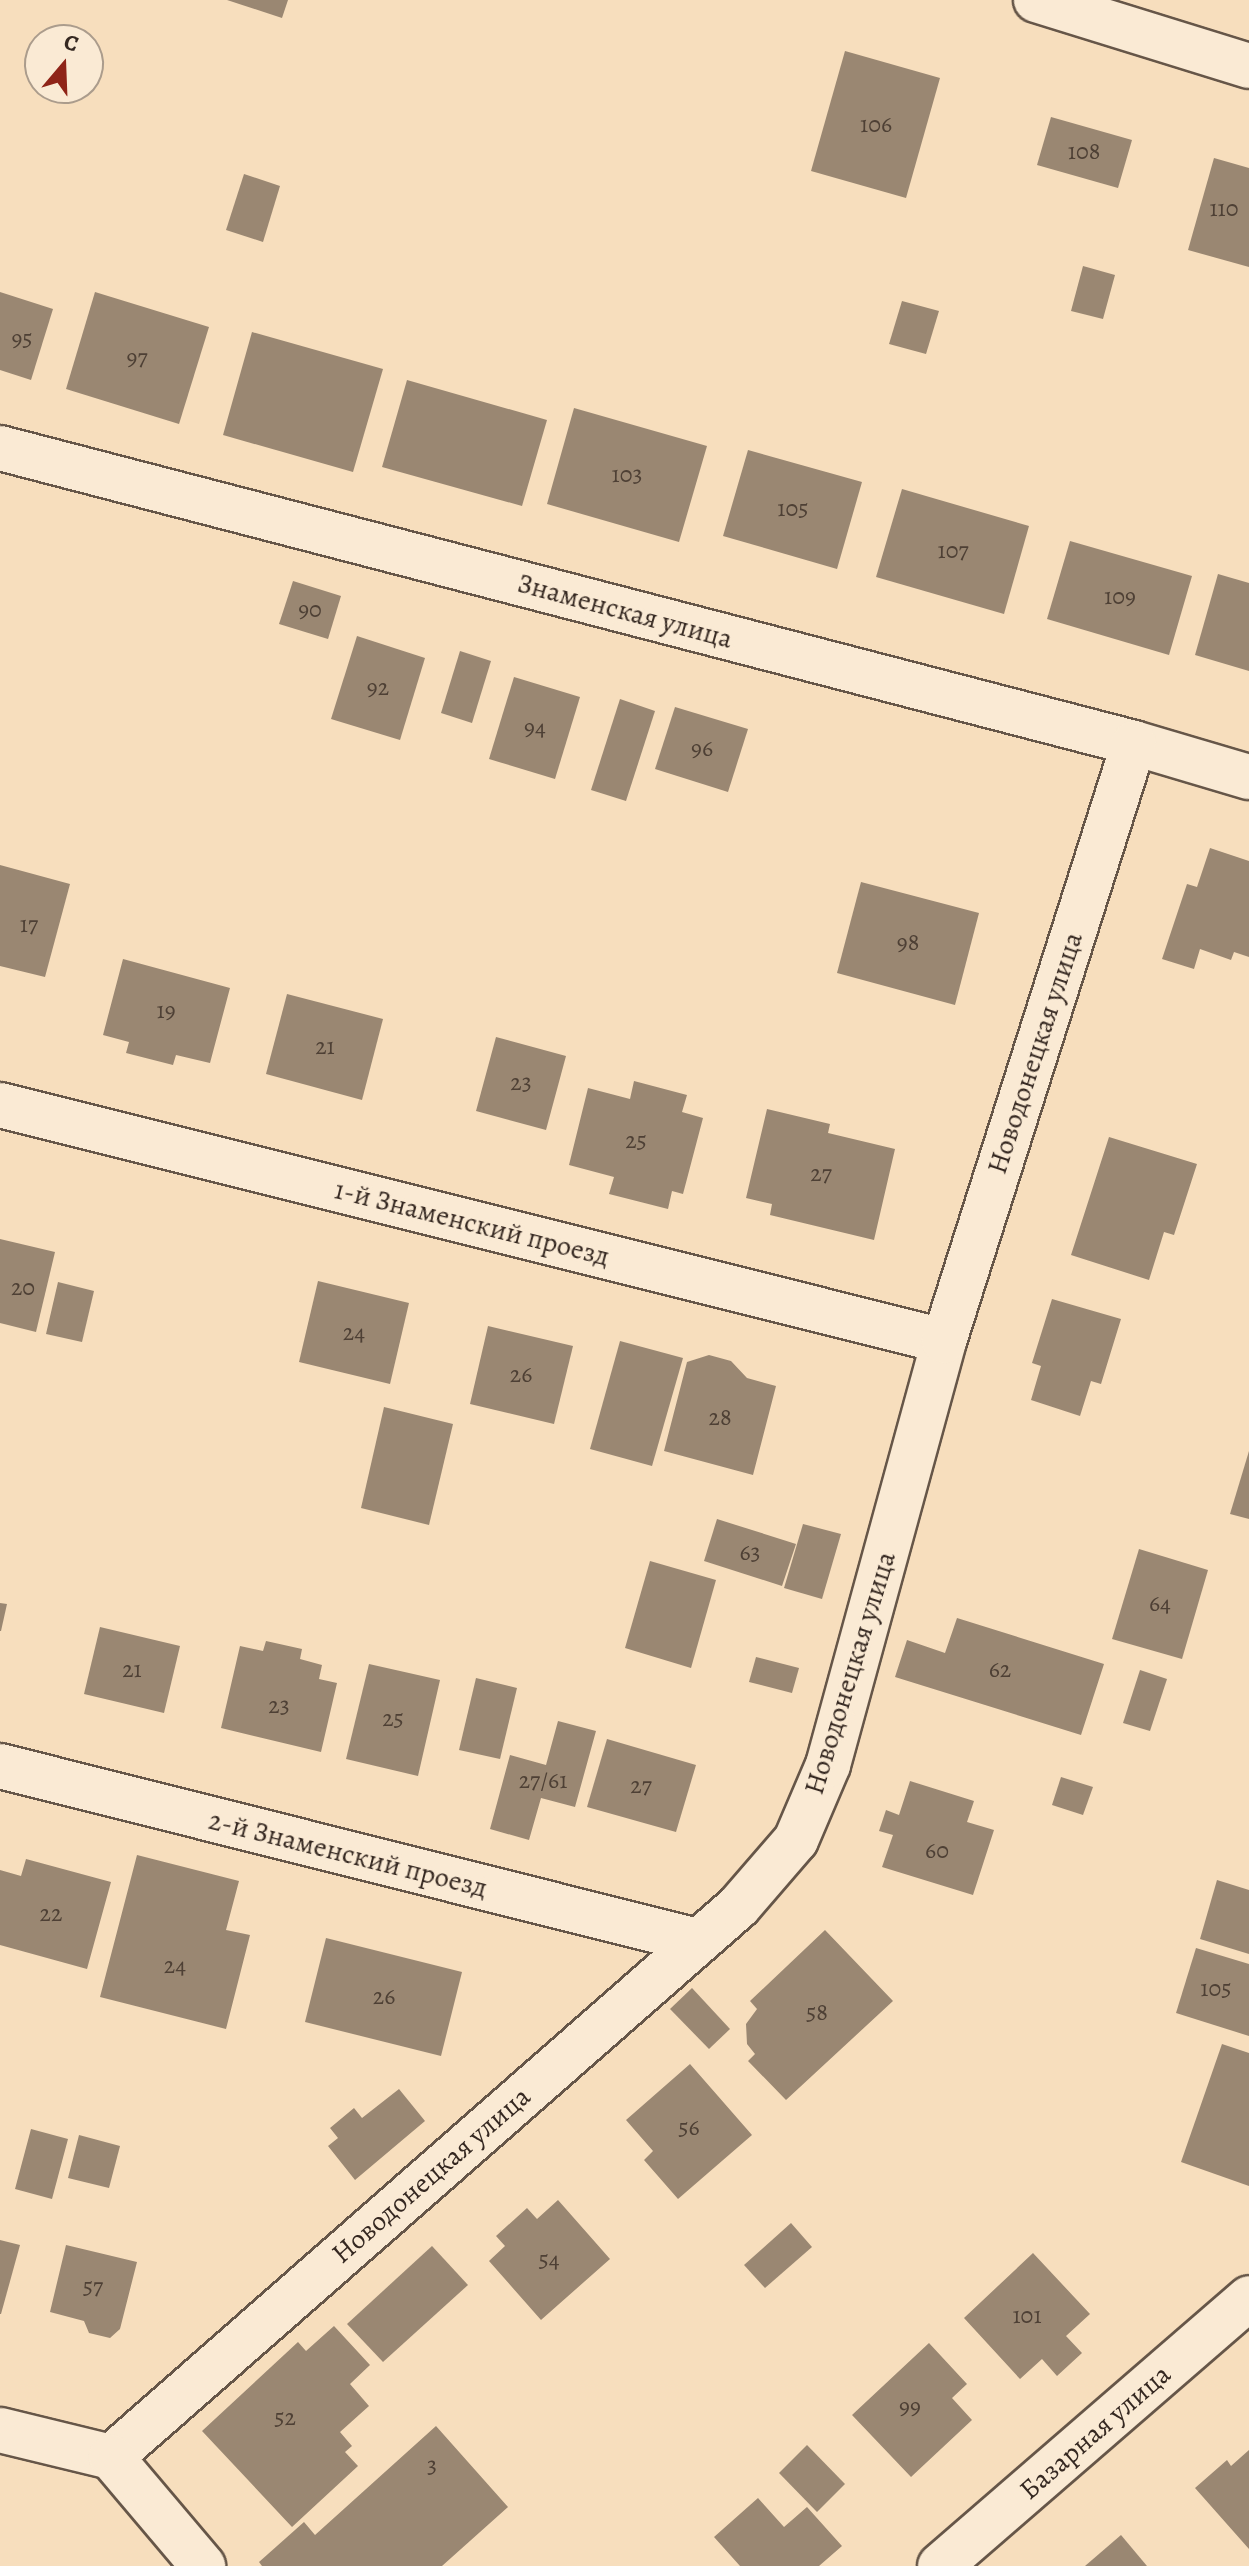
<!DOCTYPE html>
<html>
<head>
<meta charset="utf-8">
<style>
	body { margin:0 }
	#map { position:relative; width:1249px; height:2566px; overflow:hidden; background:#f7debd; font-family:Alegreya,serif }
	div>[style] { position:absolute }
	.building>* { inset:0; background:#9a8772 }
	.roads { filter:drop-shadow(2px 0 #665648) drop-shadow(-2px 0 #665648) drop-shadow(0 2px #665648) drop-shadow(0 -2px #665648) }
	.minor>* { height:44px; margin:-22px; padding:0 22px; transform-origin:22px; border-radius:22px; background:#faead4 }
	span { translate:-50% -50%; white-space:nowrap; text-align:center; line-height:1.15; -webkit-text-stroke:6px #faead4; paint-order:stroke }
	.number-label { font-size:24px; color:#4e4035 }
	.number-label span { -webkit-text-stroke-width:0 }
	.street-label { font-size:28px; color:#352821 }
	.north { position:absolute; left:24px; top:24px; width:80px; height:80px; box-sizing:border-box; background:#faead4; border:2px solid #ab9c8c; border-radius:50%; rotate:19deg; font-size:22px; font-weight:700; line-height:32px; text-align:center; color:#352821 }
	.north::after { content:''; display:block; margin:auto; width:28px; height:36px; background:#8f2418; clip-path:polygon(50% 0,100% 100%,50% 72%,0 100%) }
</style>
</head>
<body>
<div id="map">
	<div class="building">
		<div style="clip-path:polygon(227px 0,288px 0,282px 18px)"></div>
		<div style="clip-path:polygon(845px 51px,940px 78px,906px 198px,811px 171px)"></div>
		<div style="clip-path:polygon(1051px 117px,1132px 140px,1118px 188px,1037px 165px)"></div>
		<div style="clip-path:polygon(1214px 158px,1249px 168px,1249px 267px,1188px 250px)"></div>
		<div style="clip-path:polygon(244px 174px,280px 186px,263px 242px,226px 230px)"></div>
		<div style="clip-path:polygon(1083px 266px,1115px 275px,1103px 319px,1071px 311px)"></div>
		<div style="clip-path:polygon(0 292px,53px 309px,31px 380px,0 370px)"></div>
		<div style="clip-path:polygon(95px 292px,209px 327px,179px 424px,66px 389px)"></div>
		<div style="clip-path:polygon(902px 301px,939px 311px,926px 354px,889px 344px)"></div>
		<div style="clip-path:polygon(252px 332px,383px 369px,353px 472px,223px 435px)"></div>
		<div style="clip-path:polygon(407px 380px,547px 420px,522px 506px,382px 467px)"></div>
		<div style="clip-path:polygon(574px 408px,707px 446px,679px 542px,547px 504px)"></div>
		<div style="clip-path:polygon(748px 450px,862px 482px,837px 569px,723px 536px)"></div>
		<div style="clip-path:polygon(902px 489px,1029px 526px,1004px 614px,876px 577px)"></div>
		<div style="clip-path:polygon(1070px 541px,1192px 576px,1169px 655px,1047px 619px)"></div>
		<div style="clip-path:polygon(1218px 574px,1249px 583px,1249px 671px,1195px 655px)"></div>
		<div style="clip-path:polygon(293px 581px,341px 596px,328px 639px,279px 624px)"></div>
		<div style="clip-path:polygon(357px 636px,425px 658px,400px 740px,331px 719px)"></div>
		<div style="clip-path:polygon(460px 651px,491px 661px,472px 723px,441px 713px)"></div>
		<div style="clip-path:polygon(514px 677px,580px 697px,555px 779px,489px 759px)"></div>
		<div style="clip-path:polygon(620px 699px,655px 711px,626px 801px,591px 790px)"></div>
		<div style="clip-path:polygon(675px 707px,748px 729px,728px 792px,655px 769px)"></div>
		<div style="clip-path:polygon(1210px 848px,1249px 861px,1249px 957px,1234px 952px,1231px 960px,1200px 949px,1194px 969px,1162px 959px,1187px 884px,1197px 887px)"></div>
		<div style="clip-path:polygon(0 865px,70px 884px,45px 977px,0 966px)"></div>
		<div style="clip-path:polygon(861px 882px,979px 913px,955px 1005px,837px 973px)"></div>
		<div style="clip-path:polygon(123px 959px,230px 988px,210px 1063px,176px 1055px,173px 1065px,126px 1053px,129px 1042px,103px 1035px)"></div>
		<div style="clip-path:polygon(287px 994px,383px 1019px,362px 1100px,266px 1074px)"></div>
		<div style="clip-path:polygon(496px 1037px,566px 1056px,546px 1130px,476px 1111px)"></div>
		<div style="clip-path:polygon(634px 1081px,687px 1095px,682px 1112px,703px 1118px,683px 1194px,672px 1191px,668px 1209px,609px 1194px,614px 1177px,569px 1165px,588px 1088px,630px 1099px)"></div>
		<div style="clip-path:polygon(767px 1109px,830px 1124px,828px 1133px,895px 1149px,874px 1240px,770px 1215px,772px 1204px,746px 1198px)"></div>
		<div style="clip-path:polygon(1109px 1137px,1197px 1164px,1174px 1235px,1164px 1232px,1149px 1280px,1071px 1255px)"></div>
		<div style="clip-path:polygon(0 1239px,55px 1252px,36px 1332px,0 1323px)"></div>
		<div style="clip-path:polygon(318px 1281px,409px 1303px,390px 1384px,299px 1362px)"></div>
		<div style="clip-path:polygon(58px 1282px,94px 1291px,82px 1342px,46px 1334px)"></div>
		<div style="clip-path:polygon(1052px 1299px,1121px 1319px,1101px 1384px,1091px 1381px,1080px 1416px,1031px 1400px,1041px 1366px,1032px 1363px)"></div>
		<div style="clip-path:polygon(488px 1326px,573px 1346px,554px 1424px,470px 1404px)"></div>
		<div style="clip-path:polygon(620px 1341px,683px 1358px,652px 1466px,590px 1449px)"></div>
		<div style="clip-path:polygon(709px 1355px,731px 1361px,747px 1378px,776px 1386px,753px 1475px,664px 1451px,687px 1362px)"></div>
		<div style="clip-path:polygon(384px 1407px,453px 1424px,429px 1525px,361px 1508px)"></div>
		<div style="clip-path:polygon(1249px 1451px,1249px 1519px,1230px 1514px)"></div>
		<div style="clip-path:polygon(717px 1519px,796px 1544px,782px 1586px,704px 1561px)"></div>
		<div style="clip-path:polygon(803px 1524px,841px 1534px,822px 1599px,784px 1588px)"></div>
		<div style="clip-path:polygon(1139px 1549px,1208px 1570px,1182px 1659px,1112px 1639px)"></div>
		<div style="clip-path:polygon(650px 1561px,716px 1580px,691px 1668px,625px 1648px)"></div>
		<div style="clip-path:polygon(0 1603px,7px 1604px,1px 1631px,0 1631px)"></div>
		<div style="clip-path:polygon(957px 1618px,1104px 1664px,1081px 1735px,895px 1677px,907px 1640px,945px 1653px)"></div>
		<div style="clip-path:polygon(100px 1627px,180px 1646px,164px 1713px,84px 1694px)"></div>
		<div style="clip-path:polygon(266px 1641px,302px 1649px,300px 1659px,322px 1665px,319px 1679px,337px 1683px,321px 1752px,221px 1728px,240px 1646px,263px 1651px)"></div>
		<div style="clip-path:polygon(756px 1657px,799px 1668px,792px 1693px,749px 1682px)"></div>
		<div style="clip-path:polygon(369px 1664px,440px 1680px,418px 1776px,346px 1759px)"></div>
		<div style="clip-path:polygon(1140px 1670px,1167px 1679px,1150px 1731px,1123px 1723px)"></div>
		<div style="clip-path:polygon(476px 1678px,517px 1688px,500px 1759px,459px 1750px)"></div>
		<div style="clip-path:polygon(558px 1721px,596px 1731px,575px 1807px,541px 1798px,529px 1840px,490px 1829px,510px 1755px,546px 1765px)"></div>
		<div style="clip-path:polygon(607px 1739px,696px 1765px,676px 1832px,587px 1807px)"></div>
		<div style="clip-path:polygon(1061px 1777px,1093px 1787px,1083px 1815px,1052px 1805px)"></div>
		<div style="clip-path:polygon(910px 1781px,974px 1801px,967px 1822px,994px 1830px,973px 1895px,882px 1867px,893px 1835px,879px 1831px,886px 1810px,899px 1815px)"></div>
		<div style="clip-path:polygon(137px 1855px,239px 1881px,226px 1930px,250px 1935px,226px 2029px,100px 1997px)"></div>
		<div style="clip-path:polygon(26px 1859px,111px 1882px,87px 1969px,0 1945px,0 1870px,21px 1876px)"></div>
		<div style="clip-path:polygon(1217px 1880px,1249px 1890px,1249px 1954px,1200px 1939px)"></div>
		<div style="clip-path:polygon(825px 1930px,893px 2001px,786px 2100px,748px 2061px,755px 2054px,747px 2044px,746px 2024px,757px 2009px,750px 2001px)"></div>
		<div style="clip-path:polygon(326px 1938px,462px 1972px,441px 2056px,305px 2022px)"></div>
		<div style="clip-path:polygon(1196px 1948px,1249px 1964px,1249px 2036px,1176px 2013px)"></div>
		<div style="clip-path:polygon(692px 1988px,730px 2029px,709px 2049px,670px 2009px)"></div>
		<div style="clip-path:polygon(1222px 2044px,1249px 2053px,1249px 2186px,1181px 2162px)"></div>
		<div style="clip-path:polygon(690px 2064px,752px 2135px,678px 2199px,644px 2160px,653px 2151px,626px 2120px)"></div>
		<div style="clip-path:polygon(399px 2089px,425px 2121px,355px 2180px,328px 2146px,338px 2138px,330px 2128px,354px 2108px,362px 2118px)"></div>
		<div style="clip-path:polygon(31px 2129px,68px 2139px,52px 2199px,15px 2189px)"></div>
		<div style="clip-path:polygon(79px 2135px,120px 2146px,109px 2188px,68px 2178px)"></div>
		<div style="clip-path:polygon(558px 2200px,610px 2259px,541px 2320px,489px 2261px,505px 2246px,496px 2236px,527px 2208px,537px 2219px)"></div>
		<div style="clip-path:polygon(791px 2223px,812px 2247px,765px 2288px,744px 2265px)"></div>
		<div style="clip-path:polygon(0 2240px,20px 2245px,1px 2314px,0 2314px)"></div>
		<div style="clip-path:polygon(66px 2245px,137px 2262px,120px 2329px,110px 2338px,89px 2333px,84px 2321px,50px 2312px)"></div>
		<div style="clip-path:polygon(432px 2246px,468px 2285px,383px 2362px,347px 2324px)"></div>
		<div style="clip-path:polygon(1033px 2253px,1090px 2314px,1066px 2336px,1082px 2353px,1057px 2376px,1042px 2359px,1020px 2379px,964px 2318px)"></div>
		<div style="clip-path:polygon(334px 2326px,370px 2365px,350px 2384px,369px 2406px,340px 2432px,352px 2446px,345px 2452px,358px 2466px,292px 2527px,202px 2431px,298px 2342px,306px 2351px)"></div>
		<div style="clip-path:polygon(929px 2343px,967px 2384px,952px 2398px,972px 2420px,911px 2477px,852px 2415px)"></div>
		<div style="clip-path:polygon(436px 2426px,508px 2507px,442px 2566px,262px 2566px,259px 2562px,304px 2522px,315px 2535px)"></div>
		<div style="clip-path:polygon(807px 2445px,845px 2484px,817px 2512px,779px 2473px)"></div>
		<div style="clip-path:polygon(1249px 2450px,1249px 2549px,1195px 2488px,1227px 2460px,1231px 2466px)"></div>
		<div style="clip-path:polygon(758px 2498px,784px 2527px,807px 2507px,842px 2546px,819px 2566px,740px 2566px,714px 2537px)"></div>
		<div style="clip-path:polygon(1121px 2535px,1147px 2566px,1085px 2566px)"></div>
	</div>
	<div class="roads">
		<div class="minor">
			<div style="left:1036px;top:0;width:223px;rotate:17.2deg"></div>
			<div style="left:0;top:448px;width:1172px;rotate:14.58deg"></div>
			<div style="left:1134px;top:743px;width:120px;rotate:16.5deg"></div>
			<div style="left:0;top:1105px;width:973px;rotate:14.04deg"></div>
			<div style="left:0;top:1766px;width:719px;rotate:14.09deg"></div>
			<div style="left:0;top:2430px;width:114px;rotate:13.7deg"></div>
			<div style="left:111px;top:2457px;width:835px;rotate:-41.26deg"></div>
			<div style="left:739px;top:1906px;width:87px;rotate:-49.2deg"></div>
			<div style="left:796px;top:1840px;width:82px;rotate:-66.9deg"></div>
			<div style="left:828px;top:1765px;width:440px;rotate:-74.7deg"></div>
			<div style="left:944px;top:1341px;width:627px;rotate:-72.37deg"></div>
			<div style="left:111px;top:2457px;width:143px;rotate:49.8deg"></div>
			<div style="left:940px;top:2566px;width:409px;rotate:-40.9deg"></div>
		</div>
	</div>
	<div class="number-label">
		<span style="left:876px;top:125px">106</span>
		<span style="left:1084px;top:152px">108</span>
		<span style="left:1224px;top:209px">110</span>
		<span style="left:22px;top:339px">95</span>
		<span style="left:137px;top:358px">97</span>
		<span style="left:627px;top:475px">103</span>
		<span style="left:793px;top:509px">105</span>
		<span style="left:953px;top:551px">107</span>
		<span style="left:1120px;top:597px">109</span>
		<span style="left:310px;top:610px">90</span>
		<span style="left:378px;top:688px">92</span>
		<span style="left:535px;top:728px">94</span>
		<span style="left:702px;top:749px">96</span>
		<span style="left:29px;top:925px">17</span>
		<span style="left:908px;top:943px">98</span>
		<span style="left:166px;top:1011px">19</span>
		<span style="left:325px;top:1047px">21</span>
		<span style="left:521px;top:1083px">23</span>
		<span style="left:636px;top:1141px">25</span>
		<span style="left:821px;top:1174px">27</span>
		<span style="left:23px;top:1288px">20</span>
		<span style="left:354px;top:1333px">24</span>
		<span style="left:521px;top:1375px">26</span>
		<span style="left:720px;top:1418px">28</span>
		<span style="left:750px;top:1553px">63</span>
		<span style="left:1160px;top:1604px">64</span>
		<span style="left:132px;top:1670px">21</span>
		<span style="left:1000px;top:1670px">62</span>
		<span style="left:279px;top:1706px">23</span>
		<span style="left:393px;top:1719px">25</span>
		<span style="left:543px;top:1781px">27/61</span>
		<span style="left:641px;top:1786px">27</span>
		<span style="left:937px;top:1851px">60</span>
		<span style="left:51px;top:1914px">22</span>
		<span style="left:175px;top:1966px">24</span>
		<span style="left:1216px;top:1989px">105</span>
		<span style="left:384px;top:1997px">26</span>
		<span style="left:817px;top:2013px">58</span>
		<span style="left:689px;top:2128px">56</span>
		<span style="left:549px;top:2260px">54</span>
		<span style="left:93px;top:2287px">57</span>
		<span style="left:1027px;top:2316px">101</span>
		<span style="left:910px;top:2407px">99</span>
		<span style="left:285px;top:2418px">52</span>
		<span style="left:432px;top:2466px">3</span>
	</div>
	<div class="street-label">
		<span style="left:625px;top:611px;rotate:15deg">Знаменская улица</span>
		<span style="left:1035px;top:1053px;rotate:-72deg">Новодонецкая улица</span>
		<span style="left:472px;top:1223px;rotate:14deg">1-й Знаменский проезд</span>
		<span style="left:850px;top:1673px;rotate:-73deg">Новодонецкая улица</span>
		<span style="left:348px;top:1854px;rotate:14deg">2-й Знаменский проезд</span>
		<span style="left:431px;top:2175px;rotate:-41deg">Новодонецкая улица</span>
		<span style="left:1095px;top:2432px;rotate:-41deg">Базарная улица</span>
	</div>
	<div class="north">С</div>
</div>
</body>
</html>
